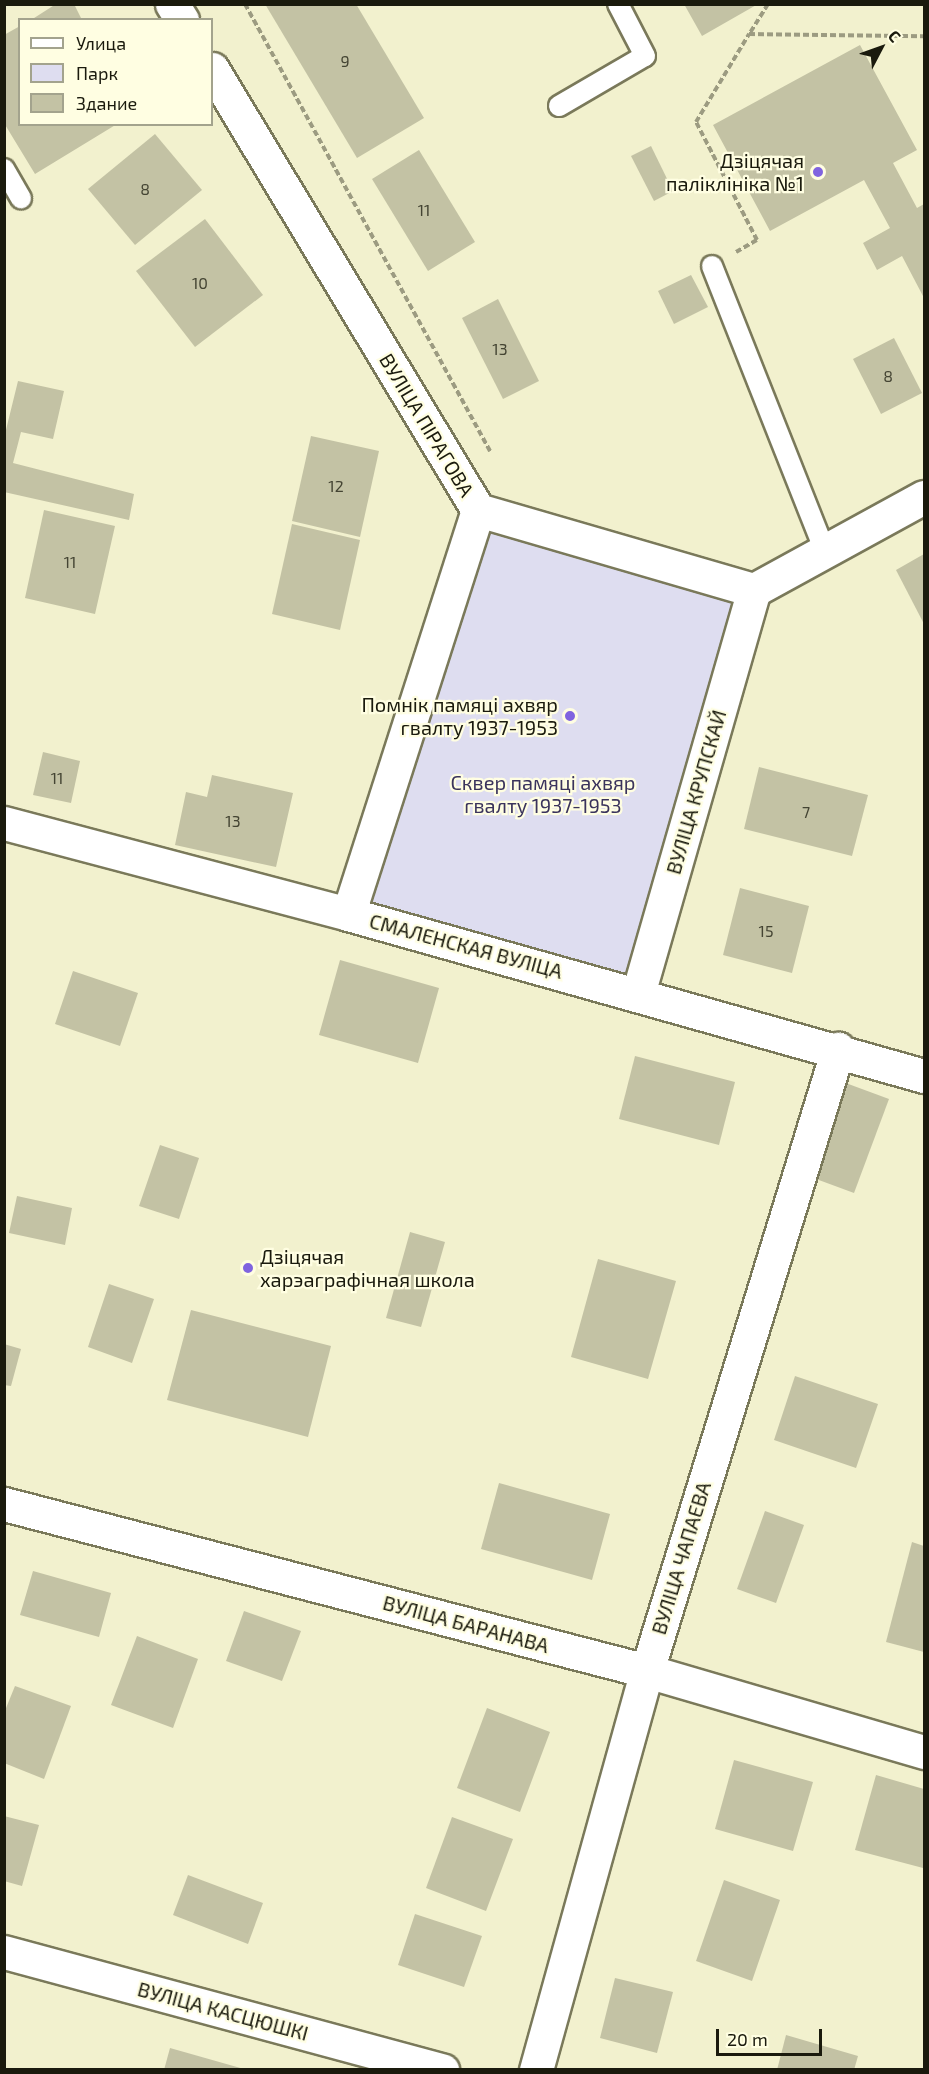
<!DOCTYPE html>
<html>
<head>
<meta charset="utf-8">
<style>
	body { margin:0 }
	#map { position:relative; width:929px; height:2074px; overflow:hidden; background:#f2f1ce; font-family:"Exo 2",sans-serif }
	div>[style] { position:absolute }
	.green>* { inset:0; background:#deddf0 }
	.building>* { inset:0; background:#c3c2a4 }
	.path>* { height:4px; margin-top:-2px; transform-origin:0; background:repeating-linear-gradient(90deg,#9c9b81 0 6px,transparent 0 9px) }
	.roads { filter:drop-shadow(2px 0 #7a795a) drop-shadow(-2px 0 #7a795a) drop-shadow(0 2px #7a795a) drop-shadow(0 -2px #7a795a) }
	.service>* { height:20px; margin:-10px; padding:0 10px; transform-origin:10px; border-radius:10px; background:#fff }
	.minor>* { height:33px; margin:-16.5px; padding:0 16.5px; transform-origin:16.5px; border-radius:16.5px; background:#fff }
	.secondary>* { height:33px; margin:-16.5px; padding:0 16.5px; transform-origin:16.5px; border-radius:16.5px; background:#fff }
	.dots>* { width:16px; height:16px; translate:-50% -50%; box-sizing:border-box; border:3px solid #fffee2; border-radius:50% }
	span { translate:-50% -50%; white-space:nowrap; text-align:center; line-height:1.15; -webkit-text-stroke:4.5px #fffee2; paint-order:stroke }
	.number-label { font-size:16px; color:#443 }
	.number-label span { -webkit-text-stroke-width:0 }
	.poi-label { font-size:20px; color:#1a1a0d }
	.right { translate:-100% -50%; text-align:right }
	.left { translate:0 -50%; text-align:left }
	.street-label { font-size:20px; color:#1a1a0d }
	.park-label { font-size:20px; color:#3a335c }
	.frame { position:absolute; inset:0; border:6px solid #1a1a0d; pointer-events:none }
	.legend { position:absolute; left:18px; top:18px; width:195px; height:108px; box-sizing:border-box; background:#fffee2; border:2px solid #a3a38d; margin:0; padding:8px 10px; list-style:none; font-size:18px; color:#1a1a0d }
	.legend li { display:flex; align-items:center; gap:12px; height:30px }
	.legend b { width:30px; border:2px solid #a3a38d }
	.north { position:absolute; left:851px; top:18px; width:60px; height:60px; -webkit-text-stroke:4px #fffee2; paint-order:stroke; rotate:49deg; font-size:16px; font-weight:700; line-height:24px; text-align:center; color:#1a1a0d }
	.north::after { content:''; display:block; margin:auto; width:21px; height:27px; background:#1a1a0d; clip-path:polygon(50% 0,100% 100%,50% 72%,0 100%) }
	.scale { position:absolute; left:716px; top:2029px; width:106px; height:27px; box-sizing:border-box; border:3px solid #1a1a0d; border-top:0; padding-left:8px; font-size:18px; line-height:21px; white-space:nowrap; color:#1a1a0d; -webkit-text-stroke:4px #fffee2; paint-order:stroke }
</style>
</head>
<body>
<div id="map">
	<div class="green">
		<div style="clip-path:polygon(483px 518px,746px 596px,634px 986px,359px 908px)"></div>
	</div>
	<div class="building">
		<div style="clip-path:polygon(56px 4px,74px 4px,82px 20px,31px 20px)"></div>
		<div style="clip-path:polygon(265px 4px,356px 4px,424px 118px,357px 158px)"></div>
		<div style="clip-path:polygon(684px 4px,758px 4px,702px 36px)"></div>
		<div style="clip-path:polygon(20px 26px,20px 124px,117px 124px,35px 174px,4px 123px,4px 35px)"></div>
		<div style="clip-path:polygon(860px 45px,917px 150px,893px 163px,917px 208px,924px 204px,924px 298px,902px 256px,877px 270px,863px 243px,890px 228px,864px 180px,770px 231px,713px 125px)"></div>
		<div style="clip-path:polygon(155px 134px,202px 190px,135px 245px,88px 189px)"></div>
		<div style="clip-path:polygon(651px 146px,673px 191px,654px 201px,631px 156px)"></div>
		<div style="clip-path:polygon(419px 150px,475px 242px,428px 271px,372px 179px)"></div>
		<div style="clip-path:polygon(205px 219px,263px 295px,195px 347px,136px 271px)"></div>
		<div style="clip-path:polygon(691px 275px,708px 307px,674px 324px,658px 291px)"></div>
		<div style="clip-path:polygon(498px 299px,539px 381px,503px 399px,462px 318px)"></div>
		<div style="clip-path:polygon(894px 338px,922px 393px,881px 414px,853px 359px)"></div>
		<div style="clip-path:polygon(18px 381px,64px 391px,53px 439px,21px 432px,13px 463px,134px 494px,129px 520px,4px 492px,4px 438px)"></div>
		<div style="clip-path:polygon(311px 436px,379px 451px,360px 537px,292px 521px)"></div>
		<div style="clip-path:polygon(44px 510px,115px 526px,95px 614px,25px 598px)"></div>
		<div style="clip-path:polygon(292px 524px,360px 540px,340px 630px,272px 614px)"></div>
		<div style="clip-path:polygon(924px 554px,924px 624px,896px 570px)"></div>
		<div style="clip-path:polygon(43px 752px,80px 761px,71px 803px,33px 795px)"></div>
		<div style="clip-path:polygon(759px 767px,868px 795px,852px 856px,744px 829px)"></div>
		<div style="clip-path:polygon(212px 775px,293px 793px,276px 867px,175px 845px,186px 792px,207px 797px)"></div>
		<div style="clip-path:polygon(740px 888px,809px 906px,792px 973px,723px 955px)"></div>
		<div style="clip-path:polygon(340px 960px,439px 988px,418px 1063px,319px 1035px)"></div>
		<div style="clip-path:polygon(73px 971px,138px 993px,120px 1046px,55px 1024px)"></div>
		<div style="clip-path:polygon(635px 1056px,735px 1082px,719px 1145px,619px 1119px)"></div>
		<div style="clip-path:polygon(843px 1082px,889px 1099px,854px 1193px,808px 1176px)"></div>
		<div style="clip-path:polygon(160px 1145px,199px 1158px,179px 1219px,139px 1206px)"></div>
		<div style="clip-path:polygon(17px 1196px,72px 1208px,65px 1245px,9px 1233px)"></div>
		<div style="clip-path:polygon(410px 1232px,445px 1242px,421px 1327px,386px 1318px)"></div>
		<div style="clip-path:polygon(598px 1259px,676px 1281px,648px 1379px,571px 1357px)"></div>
		<div style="clip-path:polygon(109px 1284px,154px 1299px,132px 1363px,88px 1347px)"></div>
		<div style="clip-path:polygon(191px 1310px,331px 1346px,308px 1437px,167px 1400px)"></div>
		<div style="clip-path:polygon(4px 1344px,21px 1349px,11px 1386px,4px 1385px)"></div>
		<div style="clip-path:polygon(795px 1376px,878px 1404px,856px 1468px,774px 1440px)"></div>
		<div style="clip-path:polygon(499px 1483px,610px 1514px,592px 1580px,481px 1549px)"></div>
		<div style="clip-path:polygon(765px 1511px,804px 1525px,776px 1603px,737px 1589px)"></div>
		<div style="clip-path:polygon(912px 1542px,924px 1546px,924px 1652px,886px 1642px)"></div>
		<div style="clip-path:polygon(33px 1571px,111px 1593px,99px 1637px,20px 1615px)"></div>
		<div style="clip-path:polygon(244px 1611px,301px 1631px,282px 1681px,226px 1661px)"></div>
		<div style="clip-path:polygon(137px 1636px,198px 1659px,173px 1728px,111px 1705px)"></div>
		<div style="clip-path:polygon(15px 1686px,71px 1706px,44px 1779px,4px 1763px,4px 1713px)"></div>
		<div style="clip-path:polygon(487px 1708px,550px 1732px,520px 1812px,457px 1788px)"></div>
		<div style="clip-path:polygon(734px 1760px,813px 1782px,793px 1851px,715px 1829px)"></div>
		<div style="clip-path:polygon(876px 1775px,924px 1789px,923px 1868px,855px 1850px)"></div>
		<div style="clip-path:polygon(4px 1816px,39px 1825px,22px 1886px,4px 1881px)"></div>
		<div style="clip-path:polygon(452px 1817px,513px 1839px,486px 1911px,426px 1888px)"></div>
		<div style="clip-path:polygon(188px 1875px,263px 1903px,248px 1944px,173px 1915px)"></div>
		<div style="clip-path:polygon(724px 1880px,780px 1900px,752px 1981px,696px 1961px)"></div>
		<div style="clip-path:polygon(415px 1914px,482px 1936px,464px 1987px,398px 1965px)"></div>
		<div style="clip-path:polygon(615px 1978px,673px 1992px,657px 2053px,600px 2038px)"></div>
		<div style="clip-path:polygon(786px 2035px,858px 2056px,854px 2070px,777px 2070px)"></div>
		<div style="clip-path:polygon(170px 2048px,244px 2069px,244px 2070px,164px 2070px)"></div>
	</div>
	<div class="path">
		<div style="left:245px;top:4px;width:510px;rotate:61.27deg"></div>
		<div style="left:768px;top:4px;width:36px;rotate:122deg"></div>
		<div style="left:749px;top:34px;width:175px;rotate:0.7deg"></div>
		<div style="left:736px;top:252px;width:24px;rotate:-30deg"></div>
		<div style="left:757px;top:240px;width:133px;rotate:-117.3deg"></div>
		<div style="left:696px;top:122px;width:103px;rotate:-58.9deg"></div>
	</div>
	<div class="roads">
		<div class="service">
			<div style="left:559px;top:106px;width:99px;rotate:-30.2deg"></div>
			<div style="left:645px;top:56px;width:59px;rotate:-117.4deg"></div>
			<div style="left:4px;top:169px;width:34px;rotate:60deg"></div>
			<div style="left:712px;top:266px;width:308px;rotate:68.4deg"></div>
		</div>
		<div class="minor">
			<div style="left:172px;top:4px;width:19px;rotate:58deg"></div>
			<div style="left:212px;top:69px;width:515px;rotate:58.9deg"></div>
			<div style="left:478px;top:510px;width:424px;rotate:107.8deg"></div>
			<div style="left:478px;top:510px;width:287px;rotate:16.2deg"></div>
			<div style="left:754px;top:590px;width:194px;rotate:-28.7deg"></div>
			<div style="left:4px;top:823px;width:356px;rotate:14.8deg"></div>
			<div style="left:348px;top:914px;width:598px;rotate:15.71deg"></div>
			<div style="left:638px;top:994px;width:420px;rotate:-74deg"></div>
			<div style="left:4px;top:1952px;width:454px;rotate:15.1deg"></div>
			<div style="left:536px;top:2070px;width:414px;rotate:-74.5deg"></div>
			<div style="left:647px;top:1671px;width:651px;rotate:-72.93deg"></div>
		</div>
		<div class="secondary">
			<div style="left:4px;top:1504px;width:664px;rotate:14.56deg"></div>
			<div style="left:647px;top:1671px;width:289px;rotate:16.3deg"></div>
		</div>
	</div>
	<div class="dots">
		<div style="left:818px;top:172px;background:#8064df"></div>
		<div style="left:570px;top:716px;background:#8064df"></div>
		<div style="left:248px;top:1268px;background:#8064df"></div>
	</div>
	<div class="number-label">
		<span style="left:345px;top:61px">9</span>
		<span style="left:145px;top:189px">8</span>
		<span style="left:424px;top:210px">11</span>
		<span style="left:200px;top:283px">10</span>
		<span style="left:500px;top:349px">13</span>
		<span style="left:888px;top:376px">8</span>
		<span style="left:336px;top:486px">12</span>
		<span style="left:70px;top:562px">11</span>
		<span style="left:57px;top:778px">11</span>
		<span style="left:806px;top:812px">7</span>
		<span style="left:233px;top:821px">13</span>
		<span style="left:766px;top:931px">15</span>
	</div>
	<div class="poi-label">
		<span class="right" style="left:804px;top:172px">Дзіцячая<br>паліклініка №1</span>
		<span class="right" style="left:558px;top:716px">Помнік памяці ахвяр<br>гвалту 1937-1953</span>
		<span class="left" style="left:260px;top:1268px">Дзіцячая<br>харэаграфічная школа</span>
	</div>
	<div class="street-label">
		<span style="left:427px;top:425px;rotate:59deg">ВУЛІЦА ПІРАГОВА</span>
		<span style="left:696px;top:792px;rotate:-74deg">ВУЛІЦА КРУПСКАЙ</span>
		<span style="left:466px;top:946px;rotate:15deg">СМАЛЕНСКАЯ ВУЛІЦА</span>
		<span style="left:681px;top:1558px;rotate:-73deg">ВУЛІЦА ЧАПАЕВА</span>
		<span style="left:466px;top:1624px;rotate:15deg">ВУЛІЦА БАРАНАВА</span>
		<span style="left:223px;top:2011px;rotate:15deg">ВУЛІЦА КАСЦЮШКІ</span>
	</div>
	<div class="park-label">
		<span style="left:543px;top:794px">Сквер памяці ахвяр<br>гвалту 1937-1953</span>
	</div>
	<div class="frame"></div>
	<ul class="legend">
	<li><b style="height:8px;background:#fff"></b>Улица</li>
	<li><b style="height:16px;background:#deddf0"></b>Парк</li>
	<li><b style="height:16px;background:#c3c2a4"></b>Здание</li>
	</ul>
	<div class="north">С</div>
	<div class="scale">20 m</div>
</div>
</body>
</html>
